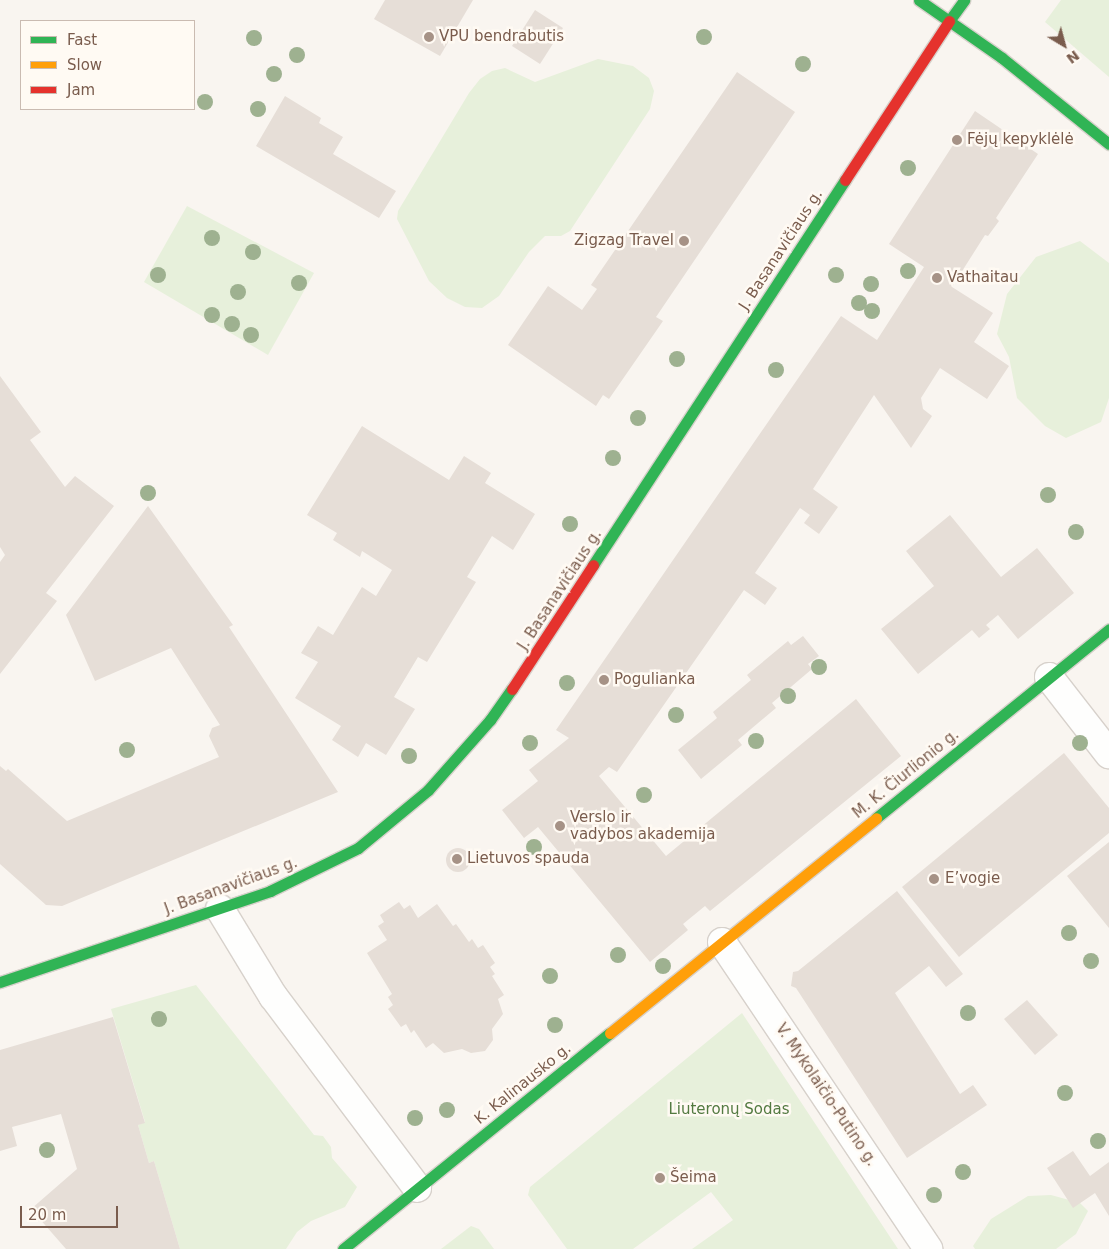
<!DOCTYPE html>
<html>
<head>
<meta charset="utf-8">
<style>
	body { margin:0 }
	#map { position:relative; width:1109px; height:1249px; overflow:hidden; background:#f9f5f0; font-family:"DejaVu Sans",sans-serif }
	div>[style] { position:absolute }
	.green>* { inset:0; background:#e7f0db }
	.building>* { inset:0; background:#e6ded7 }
	.round { border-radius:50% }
	.roads { filter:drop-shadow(1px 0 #d7d1cb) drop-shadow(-1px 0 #d7d1cb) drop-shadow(0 1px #d7d1cb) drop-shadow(0 -1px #d7d1cb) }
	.street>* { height:28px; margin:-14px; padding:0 14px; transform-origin:14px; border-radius:14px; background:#fefefd }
	.fast>* { height:11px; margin:-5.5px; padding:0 5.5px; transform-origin:5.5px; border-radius:5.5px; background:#30b455 }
	.slow>* { height:11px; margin:-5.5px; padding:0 5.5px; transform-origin:5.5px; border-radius:5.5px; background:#ff9f0a }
	.jam>* { height:11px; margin:-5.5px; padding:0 5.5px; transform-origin:5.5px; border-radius:5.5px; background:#e5322d }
	.trees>* { width:16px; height:16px; margin:-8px; border-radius:50%; background:#9eb190 }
	.dots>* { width:14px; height:14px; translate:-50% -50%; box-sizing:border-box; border:2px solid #fffaf3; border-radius:50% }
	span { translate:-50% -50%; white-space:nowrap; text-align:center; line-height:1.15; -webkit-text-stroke:5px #fffaf3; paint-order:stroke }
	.poi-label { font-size:15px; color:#7a5c4d }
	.left { translate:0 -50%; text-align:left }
	.right { translate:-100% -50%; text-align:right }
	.street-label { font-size:15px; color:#7a5c4d }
	.park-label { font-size:15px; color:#537a41 }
	.legend { position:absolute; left:20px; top:20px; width:175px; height:90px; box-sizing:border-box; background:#fffaf3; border:1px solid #cabbb1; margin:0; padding:6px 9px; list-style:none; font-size:15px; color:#7a5c4d }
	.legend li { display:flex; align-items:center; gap:10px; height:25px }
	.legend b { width:25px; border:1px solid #cabbb1 }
	.north { position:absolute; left:1039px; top:20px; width:50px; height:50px; -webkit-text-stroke:4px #fffaf3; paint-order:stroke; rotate:143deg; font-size:14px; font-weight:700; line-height:20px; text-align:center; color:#7a5c4d }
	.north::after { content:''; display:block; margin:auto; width:18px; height:22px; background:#7a5c4d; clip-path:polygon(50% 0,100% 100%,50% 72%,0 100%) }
	.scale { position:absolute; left:20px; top:1206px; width:98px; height:22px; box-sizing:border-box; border:2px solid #7a5c4d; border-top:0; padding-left:6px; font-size:15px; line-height:18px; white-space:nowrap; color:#7a5c4d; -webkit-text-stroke:4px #fffaf3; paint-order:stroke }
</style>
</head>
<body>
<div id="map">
	<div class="green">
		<div style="clip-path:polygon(1061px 0,1109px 0,1109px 77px,1045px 22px)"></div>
		<div style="clip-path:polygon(598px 59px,633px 66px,649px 78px,654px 91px,650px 109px,570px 231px,561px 236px,545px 236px,529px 252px,499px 296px,482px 308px,465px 307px,447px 298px,429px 281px,397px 219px,398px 211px,469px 93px,480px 79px,492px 71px,505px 68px,535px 82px)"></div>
		<div style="clip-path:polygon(187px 206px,314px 273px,268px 355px,144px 282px)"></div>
		<div style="clip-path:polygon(1080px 241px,1109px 263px,1109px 398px,1101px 422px,1066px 438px,1045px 426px,1017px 398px,1009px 357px,997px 334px,1007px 294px,1036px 257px)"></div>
		<div style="clip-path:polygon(196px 985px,314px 1135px,323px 1136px,331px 1147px,332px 1158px,357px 1187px,345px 1207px,311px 1221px,297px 1232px,286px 1249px,180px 1249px,154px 1161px,149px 1163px,138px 1125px,145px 1122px,111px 1009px)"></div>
		<div style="clip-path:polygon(742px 1013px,898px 1249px,692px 1249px,733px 1220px,711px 1192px,633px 1249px,567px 1249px,528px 1195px,530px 1187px)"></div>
		<div style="clip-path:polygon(1051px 1195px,1080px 1203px,1088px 1211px,1076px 1234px,1056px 1249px,975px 1249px,973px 1246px,991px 1219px,1028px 1196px)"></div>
		<div style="clip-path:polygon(471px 1226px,479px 1229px,494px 1249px,441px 1249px)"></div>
	</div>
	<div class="building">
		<div style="clip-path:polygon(385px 0,473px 0,440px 56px,374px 19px)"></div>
		<div style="clip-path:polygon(535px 10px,563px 28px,540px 64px,512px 46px)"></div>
		<div style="clip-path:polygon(737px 72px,795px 112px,656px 317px,663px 321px,609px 399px,603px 395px,596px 406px,508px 345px,548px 286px,582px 310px,597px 289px,591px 285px)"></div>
		<div style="clip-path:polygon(285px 96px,321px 118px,319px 123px,343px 137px,333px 154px,396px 191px,379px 218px,256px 146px)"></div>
		<div style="clip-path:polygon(975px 111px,1038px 154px,996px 218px,999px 221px,988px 236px,985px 235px,952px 287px,993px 313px,974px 342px,1009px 366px,987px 399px,940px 368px,921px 398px,923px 409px,932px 416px,911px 448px,874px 395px,813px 489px,838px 507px,819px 534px,804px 523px,810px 515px,800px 508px,755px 573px,777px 588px,765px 605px,744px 590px,617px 772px,609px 767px,599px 776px,666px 856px,856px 699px,901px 756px,710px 911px,705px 906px,683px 924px,688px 930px,650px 962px,538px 827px,524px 838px,502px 810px,538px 781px,529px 770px,569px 738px,556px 730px,841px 316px,877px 340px,924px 267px,889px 244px)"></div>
		<div style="clip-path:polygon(0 376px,41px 432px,30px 440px,65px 487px,75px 476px,114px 506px,46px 593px,57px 601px,0 674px,0 562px,5px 555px,0 547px)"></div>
		<div style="clip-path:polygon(362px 426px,449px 480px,464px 456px,491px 473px,485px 483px,535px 514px,513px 550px,492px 536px,467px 577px,476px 582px,427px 662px,418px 657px,394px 697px,415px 709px,386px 755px,366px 743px,358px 757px,332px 740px,341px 726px,295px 698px,318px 662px,301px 653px,318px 626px,333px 635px,362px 587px,376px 596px,392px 570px,362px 551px,360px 557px,333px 540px,337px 533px,307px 515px)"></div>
		<div style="clip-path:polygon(148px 506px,233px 625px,229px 627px,338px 792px,62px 906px,46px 905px,0 864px,0 766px,6px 771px,8px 769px,67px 821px,219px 757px,209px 736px,212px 728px,220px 725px,171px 648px,95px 681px,66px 615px)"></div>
		<div style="clip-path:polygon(950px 515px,1001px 577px,1037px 548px,1074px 593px,1018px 639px,998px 615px,986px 625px,990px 629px,979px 638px,972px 630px,918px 674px,881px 629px,934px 586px,906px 551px)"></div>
		<div style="clip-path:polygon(803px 636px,819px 656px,808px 664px,812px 669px,772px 703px,776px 708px,738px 740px,742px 745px,701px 779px,678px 750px,717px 718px,713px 712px,751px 680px,747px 675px,788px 641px,791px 645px)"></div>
		<div style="clip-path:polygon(1064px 753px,1109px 808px,1109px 833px,959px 957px,902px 887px)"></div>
		<div style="clip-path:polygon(1109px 842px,1109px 928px,1067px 876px)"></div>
		<div class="round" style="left:446px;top:848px;width:24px;height:24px"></div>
		<div style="clip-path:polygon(897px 891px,963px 974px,946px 987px,929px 966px,895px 993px,960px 1094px,973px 1085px,987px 1105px,907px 1158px,796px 988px,791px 986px,793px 972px,798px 971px)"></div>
		<div style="clip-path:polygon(399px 902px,404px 909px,410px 905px,418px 918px,437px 904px,453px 926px,456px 924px,469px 942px,472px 939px,478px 948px,483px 945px,495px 963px,490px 967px,495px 974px,492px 976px,504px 995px,498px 999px,503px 1014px,492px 1029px,493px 1040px,485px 1051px,471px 1053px,462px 1049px,444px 1053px,433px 1043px,426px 1048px,414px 1030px,411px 1033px,406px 1024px,401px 1027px,388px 1009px,393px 1005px,388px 997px,392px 994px,367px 953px,387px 940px,378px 926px,384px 922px,380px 915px)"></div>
		<div style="clip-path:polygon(1027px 1000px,1058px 1035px,1035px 1055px,1004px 1019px)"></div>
		<div style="clip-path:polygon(113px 1017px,145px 1123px,138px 1125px,149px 1163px,154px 1161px,180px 1249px,66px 1249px,31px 1209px,77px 1169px,61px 1114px,12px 1127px,17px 1146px,0 1151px,0 1050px)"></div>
		<div style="clip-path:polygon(1073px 1151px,1090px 1176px,1109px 1162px,1109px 1216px,1095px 1193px,1073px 1208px,1047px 1168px)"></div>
	</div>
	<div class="roads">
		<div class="street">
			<div style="left:1049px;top:677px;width:98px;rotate:52.1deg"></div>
			<div style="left:220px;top:909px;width:102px;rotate:58.7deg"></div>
			<div style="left:273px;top:996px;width:240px;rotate:53.1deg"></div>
			<div style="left:722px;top:942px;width:370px;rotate:56.1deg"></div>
		</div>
		<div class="fast">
			<div style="left:919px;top:0;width:101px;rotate:34.9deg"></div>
			<div style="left:1002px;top:58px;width:137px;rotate:38.8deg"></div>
			<div style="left:949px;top:21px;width:26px;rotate:-54deg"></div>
			<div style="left:593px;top:565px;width:460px;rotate:-56.8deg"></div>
			<div style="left:876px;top:818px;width:300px;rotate:-39deg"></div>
			<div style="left:0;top:982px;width:285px;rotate:-18.6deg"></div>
			<div style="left:270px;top:891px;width:98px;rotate:-26deg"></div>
			<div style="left:358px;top:848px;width:91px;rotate:-39.6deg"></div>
			<div style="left:428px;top:790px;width:94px;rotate:-48.5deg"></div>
			<div style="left:490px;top:720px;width:38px;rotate:-55deg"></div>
			<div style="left:343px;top:1249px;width:343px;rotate:-39deg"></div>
		</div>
		<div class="slow">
			<div style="left:610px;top:1033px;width:342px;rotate:-38.9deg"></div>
		</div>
		<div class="jam">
			<div style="left:845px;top:180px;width:190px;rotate:-56.8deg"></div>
			<div style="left:512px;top:689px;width:148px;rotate:-56.8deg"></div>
		</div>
	</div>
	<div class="trees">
		<div style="left:704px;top:37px"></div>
		<div style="left:254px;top:38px"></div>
		<div style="left:297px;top:55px"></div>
		<div style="left:803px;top:64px"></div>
		<div style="left:274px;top:74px"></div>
		<div style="left:205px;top:102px"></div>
		<div style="left:258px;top:109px"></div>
		<div style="left:908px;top:168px"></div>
		<div style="left:212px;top:238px"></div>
		<div style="left:253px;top:252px"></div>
		<div style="left:908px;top:271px"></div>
		<div style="left:158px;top:275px"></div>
		<div style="left:836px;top:275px"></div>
		<div style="left:299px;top:283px"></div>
		<div style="left:871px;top:284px"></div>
		<div style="left:238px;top:292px"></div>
		<div style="left:859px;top:303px"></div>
		<div style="left:872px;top:311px"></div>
		<div style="left:212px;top:315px"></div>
		<div style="left:232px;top:324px"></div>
		<div style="left:251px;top:335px"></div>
		<div style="left:677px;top:359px"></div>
		<div style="left:776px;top:370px"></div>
		<div style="left:638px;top:418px"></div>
		<div style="left:613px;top:458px"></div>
		<div style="left:148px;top:493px"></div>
		<div style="left:1048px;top:495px"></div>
		<div style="left:570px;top:524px"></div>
		<div style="left:1076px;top:532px"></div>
		<div style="left:819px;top:667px"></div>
		<div style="left:567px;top:683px"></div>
		<div style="left:788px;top:696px"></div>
		<div style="left:676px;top:715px"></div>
		<div style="left:756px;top:741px"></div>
		<div style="left:530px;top:743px"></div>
		<div style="left:1080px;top:743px"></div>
		<div style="left:127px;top:750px"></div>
		<div style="left:409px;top:756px"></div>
		<div style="left:644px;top:795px"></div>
		<div style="left:534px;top:847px"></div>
		<div style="left:1069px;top:933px"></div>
		<div style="left:618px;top:955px"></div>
		<div style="left:1091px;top:961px"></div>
		<div style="left:663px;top:966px"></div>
		<div style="left:550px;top:976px"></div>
		<div style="left:968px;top:1013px"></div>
		<div style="left:159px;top:1019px"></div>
		<div style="left:555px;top:1025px"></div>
		<div style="left:1065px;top:1093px"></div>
		<div style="left:447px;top:1110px"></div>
		<div style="left:415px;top:1118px"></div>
		<div style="left:1098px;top:1141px"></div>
		<div style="left:47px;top:1150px"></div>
		<div style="left:963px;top:1172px"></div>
		<div style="left:934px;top:1195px"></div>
	</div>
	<div class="dots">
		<div style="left:429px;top:37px;background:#a69286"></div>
		<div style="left:957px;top:140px;background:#a69286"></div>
		<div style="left:684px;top:241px;background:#a69286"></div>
		<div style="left:937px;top:278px;background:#a69286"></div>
		<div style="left:604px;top:680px;background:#a69286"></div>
		<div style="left:560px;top:826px;background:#a69286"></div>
		<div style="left:457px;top:859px;background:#a69286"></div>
		<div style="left:934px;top:879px;background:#a69286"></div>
		<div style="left:660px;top:1178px;background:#a69286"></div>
	</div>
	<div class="poi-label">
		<span class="left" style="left:439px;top:37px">VPU bendrabutis</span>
		<span class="left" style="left:967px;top:140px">Fėjų kepyklėlė</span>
		<span class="right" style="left:674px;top:241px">Zigzag Travel</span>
		<span class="left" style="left:947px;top:278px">Vathaitau</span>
		<span class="left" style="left:614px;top:680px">Pogulianka</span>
		<span class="left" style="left:570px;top:826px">Verslo ir<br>vadybos akademija</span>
		<span class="left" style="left:467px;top:859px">Lietuvos spauda</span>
		<span class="left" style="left:945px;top:879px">E’vogie</span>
		<span class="left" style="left:670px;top:1178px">Šeima</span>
	</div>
	<div class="street-label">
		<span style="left:781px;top:250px;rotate:-57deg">J. Basanavičiaus g.</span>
		<span style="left:560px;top:590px;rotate:-57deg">J. Basanavičiaus g.</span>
		<span style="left:906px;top:774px;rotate:-39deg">M. K. Čiurlionio g.</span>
		<span style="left:231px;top:886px;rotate:-20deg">J. Basanavičiaus g.</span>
		<span style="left:523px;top:1084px;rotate:-39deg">K. Kalinausko g.</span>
		<span style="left:826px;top:1095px;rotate:56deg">V. Mykolaičio-Putino g.</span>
	</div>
	<div class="park-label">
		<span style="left:729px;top:1110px">Liuteronų Sodas</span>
	</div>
	<ul class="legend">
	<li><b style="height:6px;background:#30b455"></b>Fast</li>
	<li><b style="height:6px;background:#ff9f0a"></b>Slow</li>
	<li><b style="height:6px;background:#e5322d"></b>Jam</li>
	</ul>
	<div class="north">N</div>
	<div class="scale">20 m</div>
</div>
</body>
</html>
